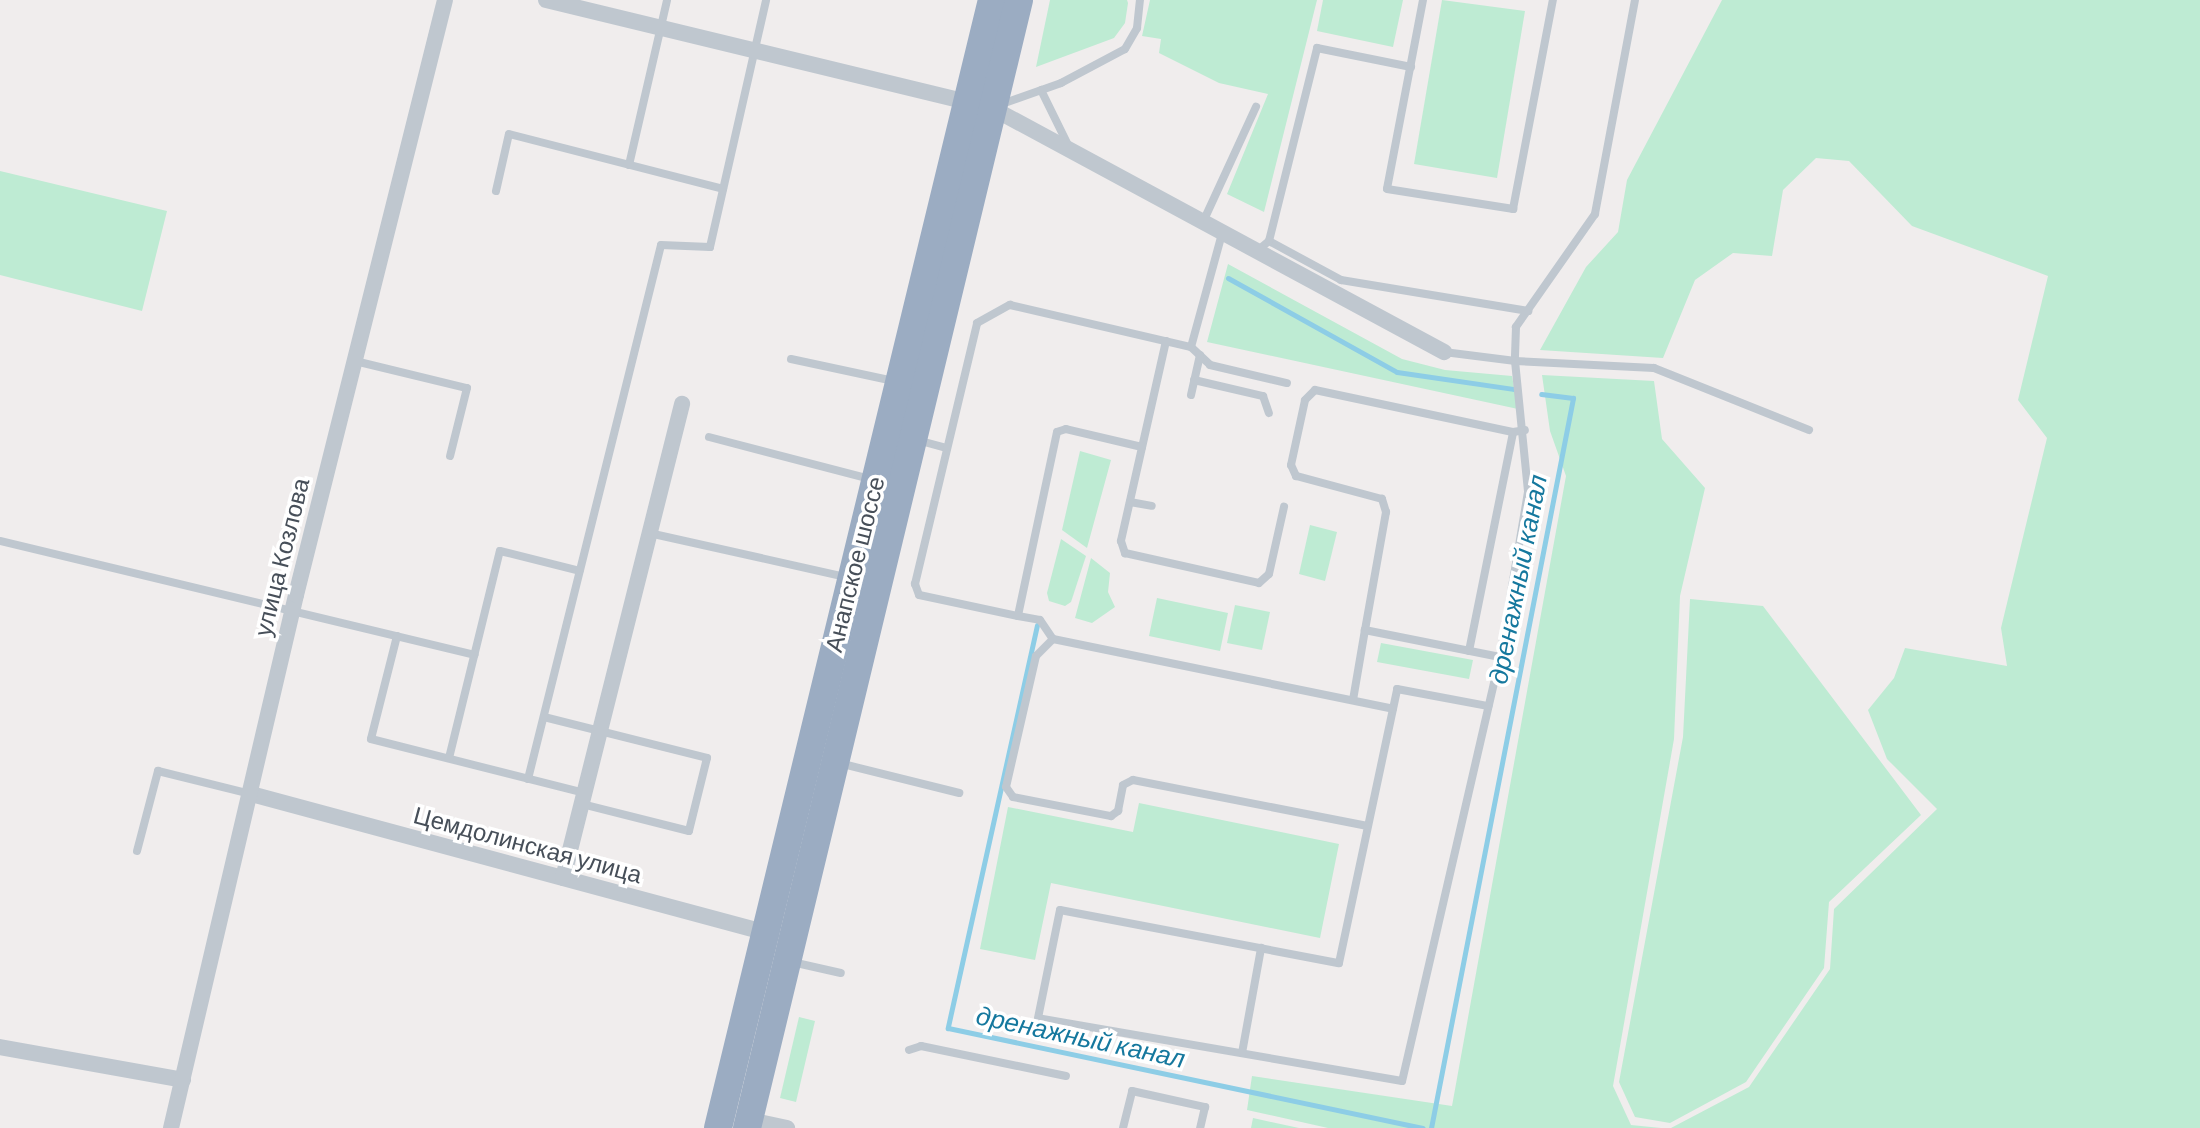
<!DOCTYPE html>
<html>
<head>
<meta charset="utf-8">
<style>
	body { margin:0 }
	#map { position:relative; width:2200px; height:1128px; overflow:hidden; background:#f0eded; font-family:Barlow,sans-serif }
	div>[style] { position:absolute }
	.green>* { inset:0; background:#beebd3 }
	.stream>* { height:5px; margin:-2.5px; padding:0 2.5px; transform-origin:2.5px; border-radius:2.5px; background:#8dcde6 }
	.service>* { height:8px; margin:-4px; padding:0 4px; transform-origin:4px; border-radius:4px; background:#bfc7cf }
	.minor>* { height:16px; margin:-8px; padding:0 8px; transform-origin:8px; border-radius:8px; background:#bfc7cf }
	.trunk>* { height:28px; margin:-14px; padding:0 14px; transform-origin:14px; border-radius:14px; background:#9bacc2 }
	span { translate:-50% -50%; white-space:nowrap; text-align:center; line-height:1.15; -webkit-text-stroke:7px #fff; paint-order:stroke }
	.street-label { font-size:24px; color:#474f59 }
	.water-label { font-size:26px; color:#15789e; font-style:italic }
</style>
</head>
<body>
<div id="map">
	<div class="green">
		<div style="clip-path:polygon(1050px 0,1127px 0,1128px 3px,1125px 23px,1114px 38px,1036px 67px)"></div>
		<div style="clip-path:polygon(1150px 0,1317px 0,1264px 212px,1227px 194px,1268px 94px,1219px 83px,1159px 53px,1161px 39px,1142px 36px)"></div>
		<div style="clip-path:polygon(1323px 0,1403px 0,1393px 47px,1317px 31px)"></div>
		<div style="clip-path:polygon(1442px 0,1525px 11px,1497px 178px,1414px 164px)"></div>
		<div style="clip-path:polygon(1722px 0,2200px 0,2200px 1128px,1671px 1128px,1749px 1087px,1830px 969px,1834px 909px,1937px 809px,1887px 759px,1868px 710px,1894px 678px,1905px 648px,2007px 666px,2001px 628px,2047px 438px,2018px 400px,2048px 276px,1912px 226px,1849px 161px,1816px 158px,1783px 190px,1772px 256px,1733px 253px,1695px 280px,1663px 358px,1540px 350px,1586px 267px,1618px 232px,1627px 180px)"></div>
		<div style="clip-path:polygon(0 171px,167px 211px,142px 311px,0 275px)"></div>
		<div style="clip-path:polygon(1228px 264px,1402px 359px,1445px 370px,1512px 376px,1518px 409px,1207px 342px)"></div>
		<div style="clip-path:polygon(1542px 375px,1654px 381px,1662px 439px,1705px 488px,1680px 596px,1674px 739px,1613px 1086px,1631px 1125px,1661px 1128px,1328px 1128px,1247px 1110px,1252px 1076px,1452px 1106px,1566px 476px,1550px 431px)"></div>
		<div style="clip-path:polygon(1080px 451px,1111px 460px,1087px 548px,1062px 530px)"></div>
		<div style="clip-path:polygon(1310px 525px,1337px 532px,1325px 581px,1299px 574px)"></div>
		<div style="clip-path:polygon(1061px 539px,1086px 556px,1071px 602px,1065px 606px,1049px 601px,1047px 593px)"></div>
		<div style="clip-path:polygon(1091px 558px,1110px 573px,1108px 592px,1115px 607px,1092px 623px,1075px 618px)"></div>
		<div style="clip-path:polygon(1157px 598px,1228px 613px,1220px 651px,1149px 636px)"></div>
		<div style="clip-path:polygon(1690px 599px,1763px 606px,1921px 815px,1829px 902px,1824px 968px,1746px 1082px,1670px 1123px,1635px 1117px,1619px 1082px,1683px 737px)"></div>
		<div style="clip-path:polygon(1235px 605px,1270px 612px,1262px 650px,1227px 643px)"></div>
		<div style="clip-path:polygon(1381px 643px,1473px 660px,1469px 679px,1377px 662px)"></div>
		<div style="clip-path:polygon(1139px 803px,1339px 844px,1320px 938px,1051px 883px,1035px 960px,980px 949px,1008px 807px,1133px 832px)"></div>
		<div style="clip-path:polygon(799px 1017px,815px 1021px,796px 1102px,780px 1098px)"></div>
		<div style="clip-path:polygon(1253px 1118px,1299px 1128px,1251px 1128px)"></div>
	</div>
	<div class="stream">
		<div style="left:1228px;top:278px;width:193px;rotate:29.1deg"></div>
		<div style="left:1397px;top:372px;width:117px;rotate:8.3deg"></div>
		<div style="left:1037px;top:625px;width:413px;rotate:102.5deg"></div>
		<div style="left:948px;top:1028px;width:485px;rotate:11.9deg"></div>
		<div style="left:1431px;top:1128px;width:744px;rotate:-78.99deg"></div>
		<div style="left:1573px;top:398px;width:32px;rotate:-173deg"></div>
	</div>
	<div class="service">
		<div style="left:1423px;top:0;width:192px;rotate:100.8deg"></div>
		<div style="left:1387px;top:189px;width:128px;rotate:9deg"></div>
		<div style="left:1513px;top:209px;width:213px;rotate:-79.2deg"></div>
		<div style="left:1635px;top:0;width:218px;rotate:100.6deg"></div>
		<div style="left:1595px;top:214px;width:138px;rotate:125deg"></div>
		<div style="left:1516px;top:327px;width:34px;rotate:92deg"></div>
		<div style="left:1515px;top:361px;width:139px;rotate:2.9deg"></div>
		<div style="left:1654px;top:368px;width:167px;rotate:21.8deg"></div>
		<div style="left:1041px;top:90px;width:64px;rotate:63.8deg"></div>
		<div style="left:999px;top:105px;width:66px;rotate:-19.5deg"></div>
		<div style="left:1061px;top:83px;width:72px;rotate:-28deg"></div>
		<div style="left:1125px;top:49px;width:24px;rotate:-60deg"></div>
		<div style="left:1137px;top:28px;width:28px;rotate:-84deg"></div>
		<div style="left:629px;top:165px;width:169px;rotate:-77deg"></div>
		<div style="left:496px;top:191px;width:58px;rotate:-77.2deg"></div>
		<div style="left:509px;top:134px;width:221px;rotate:14.4deg"></div>
		<div style="left:1203px;top:222px;width:127px;rotate:-65.3deg"></div>
		<div style="left:1269px;top:241px;width:82px;rotate:28.4deg"></div>
		<div style="left:1341px;top:280px;width:190px;rotate:9.4deg"></div>
		<div style="left:1257px;top:251px;width:16px;rotate:-40deg"></div>
		<div style="left:1269px;top:241px;width:199px;rotate:-76deg"></div>
		<div style="left:1317px;top:48px;width:96px;rotate:11.4deg"></div>
		<div style="left:1166px;top:341px;width:205px;rotate:102.7deg"></div>
		<div style="left:1121px;top:541px;width:13px;rotate:72deg"></div>
		<div style="left:1125px;top:553px;width:137px;rotate:12.6deg"></div>
		<div style="left:1259px;top:583px;width:13px;rotate:-42deg"></div>
		<div style="left:1269px;top:574px;width:69px;rotate:-77.4deg"></div>
		<div style="left:1191px;top:347px;width:26px;rotate:43deg"></div>
		<div style="left:1210px;top:365px;width:79px;rotate:13.2deg"></div>
		<div style="left:1444px;top:352px;width:72px;rotate:7.2deg"></div>
		<div style="left:1515px;top:361px;width:132px;rotate:84.3deg"></div>
		<div style="left:1528px;top:492px;width:167px;rotate:99.6deg"></div>
		<div style="left:1500px;top:657px;width:435px;rotate:103deg"></div>
		<div style="left:1402px;top:1081px;width:369px;rotate:-170.2deg"></div>
		<div style="left:1038px;top:1018px;width:110px;rotate:-78.5deg"></div>
		<div style="left:1060px;top:910px;width:284px;rotate:10.8deg"></div>
		<div style="left:1339px;top:963px;width:280px;rotate:-78deg"></div>
		<div style="left:1397px;top:689px;width:93px;rotate:10.6deg"></div>
		<div style="left:791px;top:359px;width:105px;rotate:12.1deg"></div>
		<div style="left:355px;top:361px;width:115px;rotate:13.6deg"></div>
		<div style="left:467px;top:388px;width:70px;rotate:104deg"></div>
		<div style="left:1194px;top:380px;width:71px;rotate:13.1deg"></div>
		<div style="left:1263px;top:396px;width:18px;rotate:71deg"></div>
		<div style="left:1191px;top:395px;width:41px;rotate:-77.3deg"></div>
		<div style="left:709px;top:437px;width:166px;rotate:14.6deg"></div>
		<div style="left:917px;top:440px;width:31px;rotate:15deg"></div>
		<div style="left:1142px;top:447px;width:78px;rotate:-166.7deg"></div>
		<div style="left:1066px;top:429px;width:9px;rotate:162deg"></div>
		<div style="left:1057px;top:432px;width:188px;rotate:102deg"></div>
		<div style="left:1018px;top:616px;width:101px;rotate:-168deg"></div>
		<div style="left:919px;top:595px;width:12px;rotate:-110deg"></div>
		<div style="left:915px;top:584px;width:268px;rotate:-76.6deg"></div>
		<div style="left:977px;top:323px;width:38px;rotate:-29deg"></div>
		<div style="left:1010px;top:305px;width:186px;rotate:13.1deg"></div>
		<div style="left:1191px;top:347px;width:117px;rotate:-74.7deg"></div>
		<div style="left:1130px;top:502px;width:22px;rotate:10deg"></div>
		<div style="left:649px;top:533px;width:202px;rotate:12.6deg"></div>
		<div style="left:0;top:541px;width:488px;rotate:13.5deg"></div>
		<div style="left:1018px;top:616px;width:22px;rotate:10deg"></div>
		<div style="left:1040px;top:620px;width:23px;rotate:56deg"></div>
		<div style="left:1053px;top:639px;width:347px;rotate:11.6deg"></div>
		<div style="left:397px;top:636px;width:106px;rotate:104.2deg"></div>
		<div style="left:371px;top:739px;width:220px;rotate:14.2deg"></div>
		<div style="left:1053px;top:639px;width:24px;rotate:135deg"></div>
		<div style="left:1036px;top:656px;width:134px;rotate:102.9deg"></div>
		<div style="left:1006px;top:787px;width:12px;rotate:55deg"></div>
		<div style="left:1013px;top:797px;width:100px;rotate:11deg"></div>
		<div style="left:1111px;top:816px;width:9px;rotate:-36deg"></div>
		<div style="left:1118px;top:811px;width:26px;rotate:-79deg"></div>
		<div style="left:1123px;top:785px;width:11px;rotate:-27deg"></div>
		<div style="left:1133px;top:780px;width:239px;rotate:11.1deg"></div>
		<div style="left:1469px;top:651px;width:223px;rotate:-78.6deg"></div>
		<div style="left:1500px;top:657px;width:138px;rotate:-168.7deg"></div>
		<div style="left:1365px;top:630px;width:120px;rotate:-79.9deg"></div>
		<div style="left:1386px;top:512px;width:14px;rotate:-107deg"></div>
		<div style="left:1382px;top:499px;width:89px;rotate:-165deg"></div>
		<div style="left:1296px;top:476px;width:12px;rotate:-114deg"></div>
		<div style="left:1291px;top:465px;width:66px;rotate:-77.8deg"></div>
		<div style="left:1305px;top:400px;width:14px;rotate:-45deg"></div>
		<div style="left:1315px;top:390px;width:202px;rotate:12deg"></div>
		<div style="left:1513px;top:432px;width:12px;rotate:-9deg"></div>
		<div style="left:1353px;top:700px;width:71px;rotate:-80.3deg"></div>
		<div style="left:544px;top:717px;width:168px;rotate:14.1deg"></div>
		<div style="left:707px;top:758px;width:75px;rotate:103.9deg"></div>
		<div style="left:689px;top:831px;width:110px;rotate:-165.8deg"></div>
		<div style="left:449px;top:758px;width:213px;rotate:-76.2deg"></div>
		<div style="left:500px;top:551px;width:82px;rotate:14deg"></div>
		<div style="left:839px;top:763px;width:124px;rotate:14deg"></div>
		<div style="left:528px;top:779px;width:550px;rotate:-76.01deg"></div>
		<div style="left:661px;top:245px;width:49px;rotate:2.3deg"></div>
		<div style="left:710px;top:247px;width:253px;rotate:-77.2deg"></div>
		<div style="left:137px;top:851px;width:83px;rotate:-75.3deg"></div>
		<div style="left:158px;top:771px;width:95px;rotate:14deg"></div>
		<div style="left:792px;top:962px;width:50px;rotate:12.7deg"></div>
		<div style="left:909px;top:1050px;width:13px;rotate:-18deg"></div>
		<div style="left:921px;top:1046px;width:148px;rotate:11.7deg"></div>
		<div style="left:1242px;top:1053px;width:107px;rotate:-79.7deg"></div>
		<div style="left:1123px;top:1128px;width:38px;rotate:-76deg"></div>
		<div style="left:1132px;top:1091px;width:75px;rotate:12.4deg"></div>
		<div style="left:1205px;top:1107px;width:22px;rotate:103deg"></div>
	</div>
	<div class="minor">
		<div style="left:546px;top:0;width:459px;rotate:13.6deg"></div>
		<div style="left:992px;top:108px;width:514px;rotate:28.36deg"></div>
		<div style="left:251px;top:794px;width:539px;rotate:15.07deg"></div>
		<div style="left:563px;top:878px;width:489px;rotate:-75.9deg"></div>
		<div style="left:0;top:1047px;width:186px;rotate:10.2deg"></div>
		<div style="left:749px;top:1120px;width:39px;rotate:12deg"></div>
		<div style="left:171px;top:1128px;width:547px;rotate:-76.8deg"></div>
		<div style="left:296px;top:595px;width:613px;rotate:-75.94deg"></div>
	</div>
	<div class="trunk">
		<div style="left:718px;top:1128px;width:1161px;rotate:-76.35deg"></div>
		<div style="left:747px;top:1128px;width:1160px;rotate:-76.44deg"></div>
	</div>
	<div class="street-label">
		<span style="left:281px;top:557px;rotate:-76deg">улица Козлова</span>
		<span style="left:854px;top:564px;rotate:-76deg">Анапское шоссе</span>
		<span style="left:528px;top:844px;rotate:15deg">Цемдолинская улица</span>
	</div>
	<div class="water-label">
		<span style="left:1517px;top:579px;rotate:-79deg">дренажный канал</span>
		<span style="left:1081px;top:1036px;rotate:12deg">дренажный канал</span>
	</div>
</div>
</body>
</html>
